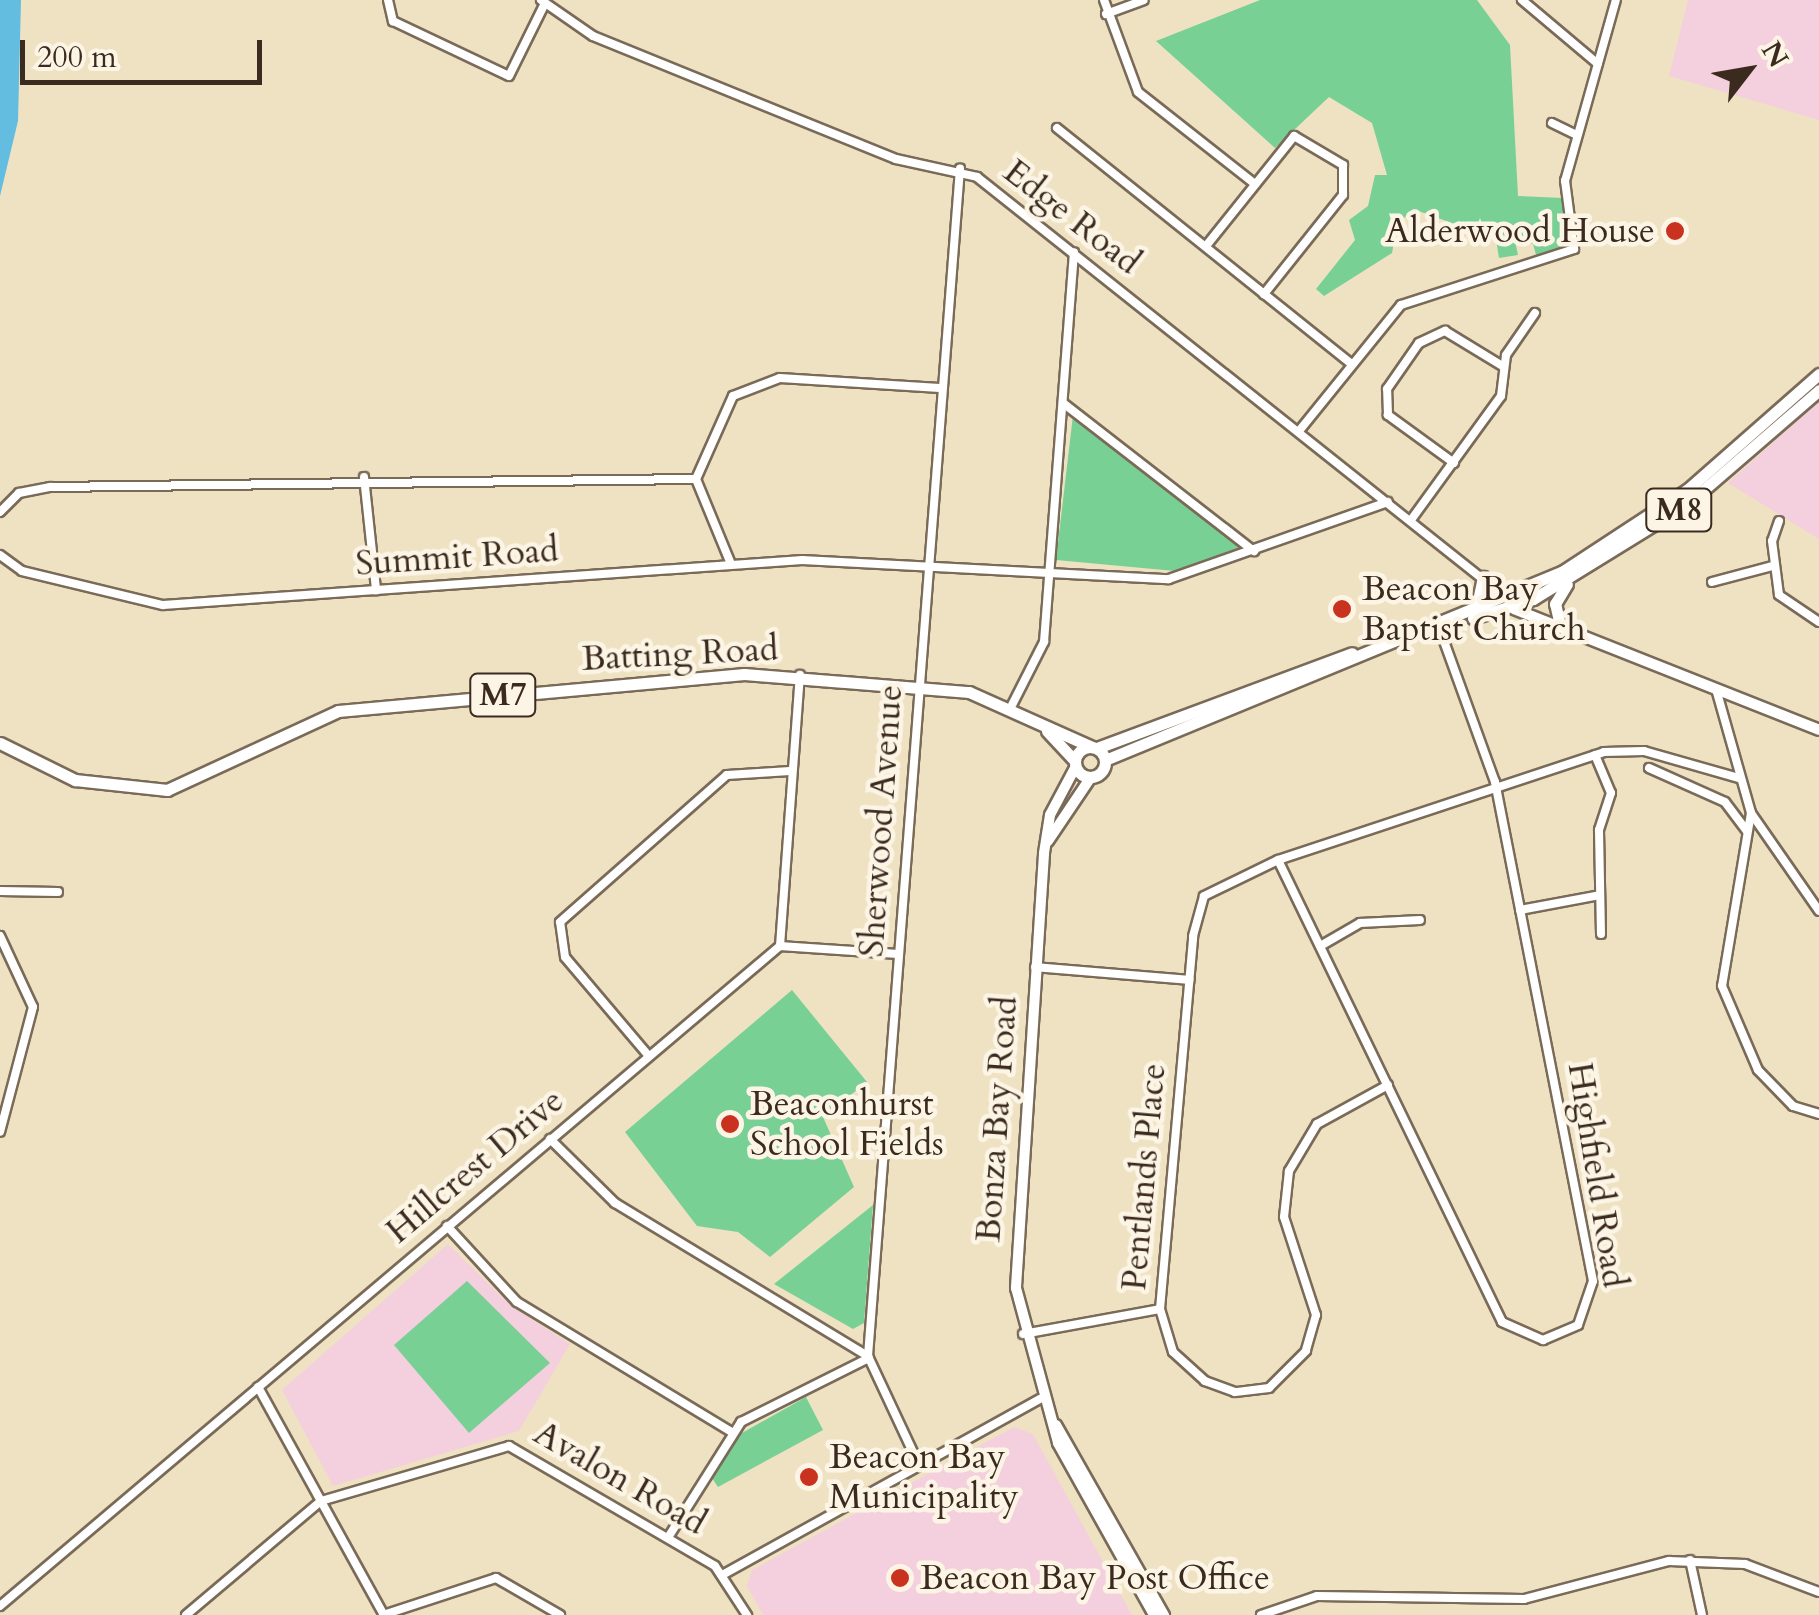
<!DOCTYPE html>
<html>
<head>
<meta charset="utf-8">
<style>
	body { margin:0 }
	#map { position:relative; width:1819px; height:1615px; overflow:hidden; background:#efe2c3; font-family:Cardo,serif }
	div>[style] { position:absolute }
	.built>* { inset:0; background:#f4cfdd }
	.green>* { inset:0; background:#79d095 }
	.water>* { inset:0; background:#63bde1 }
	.roads { filter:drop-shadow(2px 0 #7a6a58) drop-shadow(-2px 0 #7a6a58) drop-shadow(0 2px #7a6a58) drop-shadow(0 -2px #7a6a58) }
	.street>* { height:8px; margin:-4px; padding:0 4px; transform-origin:4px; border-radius:4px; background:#fff }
	.secondary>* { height:10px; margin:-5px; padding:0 5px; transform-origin:5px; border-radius:5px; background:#fff }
	.primary>* { height:11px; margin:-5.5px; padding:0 5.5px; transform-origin:5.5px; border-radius:5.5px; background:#fff }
	.primary>.ring { margin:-5.5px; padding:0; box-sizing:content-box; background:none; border:11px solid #fff; border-radius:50% }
	.dots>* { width:28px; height:28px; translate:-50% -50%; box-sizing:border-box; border:5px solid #fcf5e5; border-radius:50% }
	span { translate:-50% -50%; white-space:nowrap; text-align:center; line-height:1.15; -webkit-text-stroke:9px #fcf5e5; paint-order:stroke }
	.shield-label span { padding:2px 8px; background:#fcf5e5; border:2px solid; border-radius:8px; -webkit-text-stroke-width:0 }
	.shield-label { font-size:32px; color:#3b2a1e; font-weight:700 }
	.street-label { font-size:35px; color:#3b2a1e }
	.poi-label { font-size:35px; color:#3b2a1e }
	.right { translate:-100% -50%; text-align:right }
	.left { translate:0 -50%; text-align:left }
	.north { position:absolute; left:1699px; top:20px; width:100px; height:100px; -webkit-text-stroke:8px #fcf5e5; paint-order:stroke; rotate:59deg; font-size:28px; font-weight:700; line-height:40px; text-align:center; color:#3b2a1e }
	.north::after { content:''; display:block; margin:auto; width:35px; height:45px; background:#3b2a1e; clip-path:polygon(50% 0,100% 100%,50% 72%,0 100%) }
	.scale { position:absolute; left:20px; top:40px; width:242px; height:45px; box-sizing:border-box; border:5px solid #3b2a1e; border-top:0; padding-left:12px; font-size:30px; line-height:35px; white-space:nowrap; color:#3b2a1e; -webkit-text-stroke:8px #fcf5e5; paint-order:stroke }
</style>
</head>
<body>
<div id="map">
	<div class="built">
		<div style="clip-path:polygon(1688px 0,1819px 0,1819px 120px,1669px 76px)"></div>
		<div style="clip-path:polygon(1819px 401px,1819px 539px,1728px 483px)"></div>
		<div style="clip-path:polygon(448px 1244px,511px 1306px,570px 1344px,519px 1431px,333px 1486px,282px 1390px)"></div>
		<div style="clip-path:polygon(1014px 1427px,1033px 1434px,1132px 1615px,763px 1615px,747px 1586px,752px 1570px)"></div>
	</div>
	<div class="green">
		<div style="clip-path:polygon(1260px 0,1477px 0,1510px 45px,1518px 196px,1563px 198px,1573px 224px,1567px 245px,1536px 255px,1533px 244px,1515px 241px,1518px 255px,1499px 258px,1496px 239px,1413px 209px,1397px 225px,1392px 253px,1324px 296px,1316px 289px,1355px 240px,1349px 220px,1368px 206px,1375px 175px,1387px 175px,1372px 123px,1329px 97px,1275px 148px,1156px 41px)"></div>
		<div style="clip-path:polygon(1073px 415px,1238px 544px,1238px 548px,1175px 571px,1056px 560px)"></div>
		<div style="clip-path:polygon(792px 990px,867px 1082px,823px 1117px,854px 1187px,770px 1257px,738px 1232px,697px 1226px,625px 1132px)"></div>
		<div style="clip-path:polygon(873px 1205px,864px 1323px,853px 1329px,774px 1284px)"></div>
		<div style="clip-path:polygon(467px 1281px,550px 1363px,469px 1433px,394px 1345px)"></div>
		<div style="clip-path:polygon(806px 1397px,823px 1430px,718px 1487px,710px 1475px,733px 1438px)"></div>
	</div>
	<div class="water">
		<div style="clip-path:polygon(0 0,21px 0,18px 121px,0 196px)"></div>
	</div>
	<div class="roads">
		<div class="street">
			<div style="left:388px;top:0;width:22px;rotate:77deg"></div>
			<div style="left:393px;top:21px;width:128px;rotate:25.4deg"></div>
			<div style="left:509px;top:76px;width:81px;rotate:-63.7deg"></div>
			<div style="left:541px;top:0;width:63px;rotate:34.7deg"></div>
			<div style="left:593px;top:36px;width:162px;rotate:22.1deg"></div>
			<div style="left:743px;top:97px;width:165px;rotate:22.1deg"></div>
			<div style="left:896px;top:159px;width:83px;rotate:12.5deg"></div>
			<div style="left:977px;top:177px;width:673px;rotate:38.49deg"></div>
			<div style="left:1104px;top:0;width:98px;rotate:69.7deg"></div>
			<div style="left:1138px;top:92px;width:149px;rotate:38.2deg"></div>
			<div style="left:1522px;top:0;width:99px;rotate:40.1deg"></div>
			<div style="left:1106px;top:14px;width:40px;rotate:-20.2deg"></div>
			<div style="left:1552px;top:123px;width:28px;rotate:26deg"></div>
			<div style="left:1057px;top:128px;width:378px;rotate:38.7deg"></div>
			<div style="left:1206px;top:246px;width:141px;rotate:-51.3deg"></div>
			<div style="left:1294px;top:136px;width:57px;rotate:30.6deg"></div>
			<div style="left:1343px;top:165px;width:30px;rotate:90deg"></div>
			<div style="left:1343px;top:195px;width:127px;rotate:128.6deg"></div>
			<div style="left:1063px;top:403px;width:242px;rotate:37.8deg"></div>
			<div style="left:1299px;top:431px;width:162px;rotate:-51deg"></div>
			<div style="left:1401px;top:305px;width:182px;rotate:-17.9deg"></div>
			<div style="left:1574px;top:249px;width:69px;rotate:-97.5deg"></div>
			<div style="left:1565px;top:181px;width:188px;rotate:-74.3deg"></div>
			<div style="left:1454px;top:463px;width:82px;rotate:-144deg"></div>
			<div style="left:1388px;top:415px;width:26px;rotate:-92deg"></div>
			<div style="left:1387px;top:389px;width:56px;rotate:-55.2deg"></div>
			<div style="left:1419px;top:343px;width:29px;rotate:-25deg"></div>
			<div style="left:1445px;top:331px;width:69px;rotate:31.4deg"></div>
			<div style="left:364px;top:477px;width:114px;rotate:83.9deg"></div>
			<div style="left:0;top:512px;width:27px;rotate:-45deg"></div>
			<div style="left:19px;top:493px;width:32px;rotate:-11deg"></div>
			<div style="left:50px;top:487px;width:646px;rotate:-0.71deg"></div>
			<div style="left:1411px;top:520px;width:153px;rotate:-54deg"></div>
			<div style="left:1501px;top:396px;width:41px;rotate:-83deg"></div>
			<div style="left:1506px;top:355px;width:51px;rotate:-55.4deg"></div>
			<div style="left:1779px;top:521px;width:21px;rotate:109deg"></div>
			<div style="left:1772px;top:541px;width:54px;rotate:82.6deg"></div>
			<div style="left:1779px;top:595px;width:48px;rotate:34deg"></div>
			<div style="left:0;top:555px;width:27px;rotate:36deg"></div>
			<div style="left:22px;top:571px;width:145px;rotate:13.6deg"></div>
			<div style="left:163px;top:605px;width:641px;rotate:-4.03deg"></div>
			<div style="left:802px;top:560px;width:367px;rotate:3deg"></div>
			<div style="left:1169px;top:579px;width:232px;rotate:-19.4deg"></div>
			<div style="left:731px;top:564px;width:92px;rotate:-112.4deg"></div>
			<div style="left:696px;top:479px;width:91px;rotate:-66deg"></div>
			<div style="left:733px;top:396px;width:50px;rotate:-21deg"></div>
			<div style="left:780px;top:378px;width:160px;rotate:3.6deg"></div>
			<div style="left:1712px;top:582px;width:62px;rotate:-14.9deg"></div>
			<div style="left:1716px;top:689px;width:129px;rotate:74.2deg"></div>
			<div style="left:1751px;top:813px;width:119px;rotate:55.2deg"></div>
			<div style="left:1012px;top:705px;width:71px;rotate:-63.1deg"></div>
			<div style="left:1044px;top:642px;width:391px;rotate:-85.6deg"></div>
			<div style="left:1595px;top:755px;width:41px;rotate:67.2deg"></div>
			<div style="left:1611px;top:793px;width:39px;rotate:108deg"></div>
			<div style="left:1599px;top:830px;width:104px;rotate:88.9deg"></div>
			<div style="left:1649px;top:768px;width:83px;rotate:24.1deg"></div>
			<div style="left:1725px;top:802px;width:36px;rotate:53deg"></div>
			<div style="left:1751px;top:813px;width:175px;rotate:99.5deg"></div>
			<div style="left:1722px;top:986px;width:91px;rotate:66.8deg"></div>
			<div style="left:1758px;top:1070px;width:50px;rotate:45.8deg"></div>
			<div style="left:1793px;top:1106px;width:27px;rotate:17deg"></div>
			<div style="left:1278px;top:860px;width:513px;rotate:64.13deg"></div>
			<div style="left:1502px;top:1322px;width:45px;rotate:23.7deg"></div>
			<div style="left:1543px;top:1340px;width:38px;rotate:-23deg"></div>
			<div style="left:1578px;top:1325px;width:46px;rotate:-71.2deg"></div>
			<div style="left:1593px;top:1281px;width:509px;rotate:-101.11deg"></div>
			<div style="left:1495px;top:782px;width:165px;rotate:-109.9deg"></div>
			<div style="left:0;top:891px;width:58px;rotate:1deg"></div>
			<div style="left:1520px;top:910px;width:81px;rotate:-10.6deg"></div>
			<div style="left:0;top:936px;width:78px;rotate:65.1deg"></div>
			<div style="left:33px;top:1007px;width:129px;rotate:104.8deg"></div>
			<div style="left:1322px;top:945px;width:44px;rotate:-30.1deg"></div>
			<div style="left:1360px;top:923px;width:60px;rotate:-2.9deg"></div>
			<div style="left:780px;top:946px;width:118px;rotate:3.9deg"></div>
			<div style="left:1035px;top:967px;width:155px;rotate:4.8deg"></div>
			<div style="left:648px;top:1055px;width:128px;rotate:-130.3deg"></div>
			<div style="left:565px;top:957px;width:35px;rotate:-98deg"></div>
			<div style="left:560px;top:922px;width:222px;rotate:-41.4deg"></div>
			<div style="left:727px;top:775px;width:63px;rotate:-3.6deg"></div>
			<div style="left:1388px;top:1085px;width:81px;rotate:151.2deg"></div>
			<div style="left:1317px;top:1124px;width:55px;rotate:120.8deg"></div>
			<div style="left:1289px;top:1171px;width:46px;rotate:96.2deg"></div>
			<div style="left:1284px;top:1217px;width:103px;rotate:71.9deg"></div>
			<div style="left:1316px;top:1315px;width:37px;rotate:106deg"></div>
			<div style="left:1306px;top:1351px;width:52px;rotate:135deg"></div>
			<div style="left:1269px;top:1388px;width:34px;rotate:173deg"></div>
			<div style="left:1235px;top:1392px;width:32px;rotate:-160deg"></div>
			<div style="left:1205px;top:1381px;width:43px;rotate:-137.8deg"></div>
			<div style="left:1173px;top:1352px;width:45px;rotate:-106.8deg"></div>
			<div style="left:1160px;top:1309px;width:374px;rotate:-84.9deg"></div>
			<div style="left:1193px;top:936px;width:41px;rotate:-74.6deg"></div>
			<div style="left:1204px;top:896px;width:82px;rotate:-25.9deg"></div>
			<div style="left:1278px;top:860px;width:343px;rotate:-18.3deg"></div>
			<div style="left:1604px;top:752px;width:40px;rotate:-1.4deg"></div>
			<div style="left:1644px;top:751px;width:99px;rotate:15.9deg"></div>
			<div style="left:550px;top:1139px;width:91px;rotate:44.6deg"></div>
			<div style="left:615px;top:1203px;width:296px;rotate:31.2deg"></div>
			<div style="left:447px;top:1226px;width:103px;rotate:47.4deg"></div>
			<div style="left:517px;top:1302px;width:251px;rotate:31.2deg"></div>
			<div style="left:1023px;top:1334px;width:139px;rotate:-10.3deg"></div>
			<div style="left:258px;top:1387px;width:260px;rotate:61.1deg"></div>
			<div style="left:919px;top:1465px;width:120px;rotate:-115.1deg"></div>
			<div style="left:868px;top:1356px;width:1191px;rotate:-85.57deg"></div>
			<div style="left:669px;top:1536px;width:135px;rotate:-57.7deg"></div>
			<div style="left:741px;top:1422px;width:143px;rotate:-26.6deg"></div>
			<div style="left:1690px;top:1560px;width:56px;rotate:77.7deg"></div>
			<div style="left:724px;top:1574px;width:361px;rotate:-29deg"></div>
			<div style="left:0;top:1606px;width:1022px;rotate:-40.24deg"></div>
			<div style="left:780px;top:946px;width:272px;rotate:-85.8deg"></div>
			<div style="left:186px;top:1615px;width:177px;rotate:-40.2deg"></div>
			<div style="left:321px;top:1501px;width:196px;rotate:-16.3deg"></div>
			<div style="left:509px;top:1446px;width:238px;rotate:30.2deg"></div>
			<div style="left:715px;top:1566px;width:59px;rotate:56.9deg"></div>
			<div style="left:383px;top:1615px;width:119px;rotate:-18.1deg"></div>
			<div style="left:496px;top:1578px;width:74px;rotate:30deg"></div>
			<div style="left:1261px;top:1615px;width:59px;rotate:-18.7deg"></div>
			<div style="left:1317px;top:1596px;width:207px;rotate:0.8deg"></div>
			<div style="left:1524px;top:1599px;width:150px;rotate:-14.7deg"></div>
			<div style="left:1669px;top:1561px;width:76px;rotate:2.3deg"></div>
			<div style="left:1745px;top:1564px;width:79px;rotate:20.7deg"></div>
		</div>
		<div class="secondary">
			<div style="left:1514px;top:609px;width:328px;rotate:21.6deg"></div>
			<div style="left:1076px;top:766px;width:55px;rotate:118deg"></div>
			<div style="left:1050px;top:815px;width:39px;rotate:99deg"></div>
			<div style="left:1044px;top:854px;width:435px;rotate:93.7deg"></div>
			<div style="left:1016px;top:1288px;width:161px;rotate:74.8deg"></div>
			<div style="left:1058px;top:1443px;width:197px;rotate:60.8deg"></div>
			<div style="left:1048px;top:841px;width:77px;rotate:-56.1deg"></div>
			<div style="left:1056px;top:1425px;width:219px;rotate:60.4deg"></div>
		</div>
		<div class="primary">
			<div style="left:1476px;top:610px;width:34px;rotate:-78deg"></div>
			<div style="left:1473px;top:618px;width:63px;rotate:-17.6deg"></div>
			<div style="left:1533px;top:599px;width:180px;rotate:-31.6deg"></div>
			<div style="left:1686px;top:505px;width:176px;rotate:-40.8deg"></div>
			<div style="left:1560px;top:625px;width:22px;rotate:-103deg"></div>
			<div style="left:1555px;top:604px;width:23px;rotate:-59deg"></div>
			<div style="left:1047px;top:731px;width:41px;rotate:47deg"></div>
			<div style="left:0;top:743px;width:84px;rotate:26.3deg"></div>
			<div style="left:75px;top:780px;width:93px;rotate:6.2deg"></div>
			<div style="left:167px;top:790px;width:188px;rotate:-24.8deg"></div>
			<div style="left:338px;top:711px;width:408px;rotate:-5.2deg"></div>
			<div style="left:744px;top:674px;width:226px;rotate:4.6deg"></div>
			<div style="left:969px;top:692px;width:135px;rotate:24.1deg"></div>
			<div class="ring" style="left:1075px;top:747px;width:19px;height:19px"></div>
			<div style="left:1097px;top:748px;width:272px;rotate:-20.4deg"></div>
			<div style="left:1105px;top:760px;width:495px;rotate:-22.4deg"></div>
			<div style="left:1563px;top:571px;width:148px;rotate:-33.2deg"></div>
			<div style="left:1687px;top:490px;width:176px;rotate:-41.3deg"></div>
		</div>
	</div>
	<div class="dots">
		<div style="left:1675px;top:231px;background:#c8321e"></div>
		<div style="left:1342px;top:609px;background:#c8321e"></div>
		<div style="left:730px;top:1124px;background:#c8321e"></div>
		<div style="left:809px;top:1477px;background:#c8321e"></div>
		<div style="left:900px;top:1578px;background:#c8321e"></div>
	</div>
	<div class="shield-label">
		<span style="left:1679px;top:510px">M8</span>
		<span style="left:503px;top:695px">M7</span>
	</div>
	<div class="street-label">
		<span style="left:1072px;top:217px;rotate:38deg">Edge Road</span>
		<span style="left:457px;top:557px;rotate:-4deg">Summit Road</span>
		<span style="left:680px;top:654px;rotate:-3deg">Batting Road</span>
		<span style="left:881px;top:821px;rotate:-86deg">Sherwood Avenue</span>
		<span style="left:997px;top:1119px;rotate:-86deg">Bonza Bay Road</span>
		<span style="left:475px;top:1166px;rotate:-40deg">Hillcrest Drive</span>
		<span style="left:1597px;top:1175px;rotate:81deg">Highfield Road</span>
		<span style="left:1144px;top:1177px;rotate:-85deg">Pentlands Place</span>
		<span style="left:620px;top:1478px;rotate:30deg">Avalon Road</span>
	</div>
	<div class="poi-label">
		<span class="right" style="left:1655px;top:231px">Alderwood House</span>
		<span class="left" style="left:1362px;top:609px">Beacon Bay<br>Baptist Church</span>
		<span class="left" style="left:750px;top:1124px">Beaconhurst<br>School Fields</span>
		<span class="left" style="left:829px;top:1477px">Beacon Bay<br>Municipality</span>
		<span class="left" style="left:920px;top:1578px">Beacon Bay Post Office</span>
	</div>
	<div class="north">N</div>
	<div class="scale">200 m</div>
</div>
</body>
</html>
